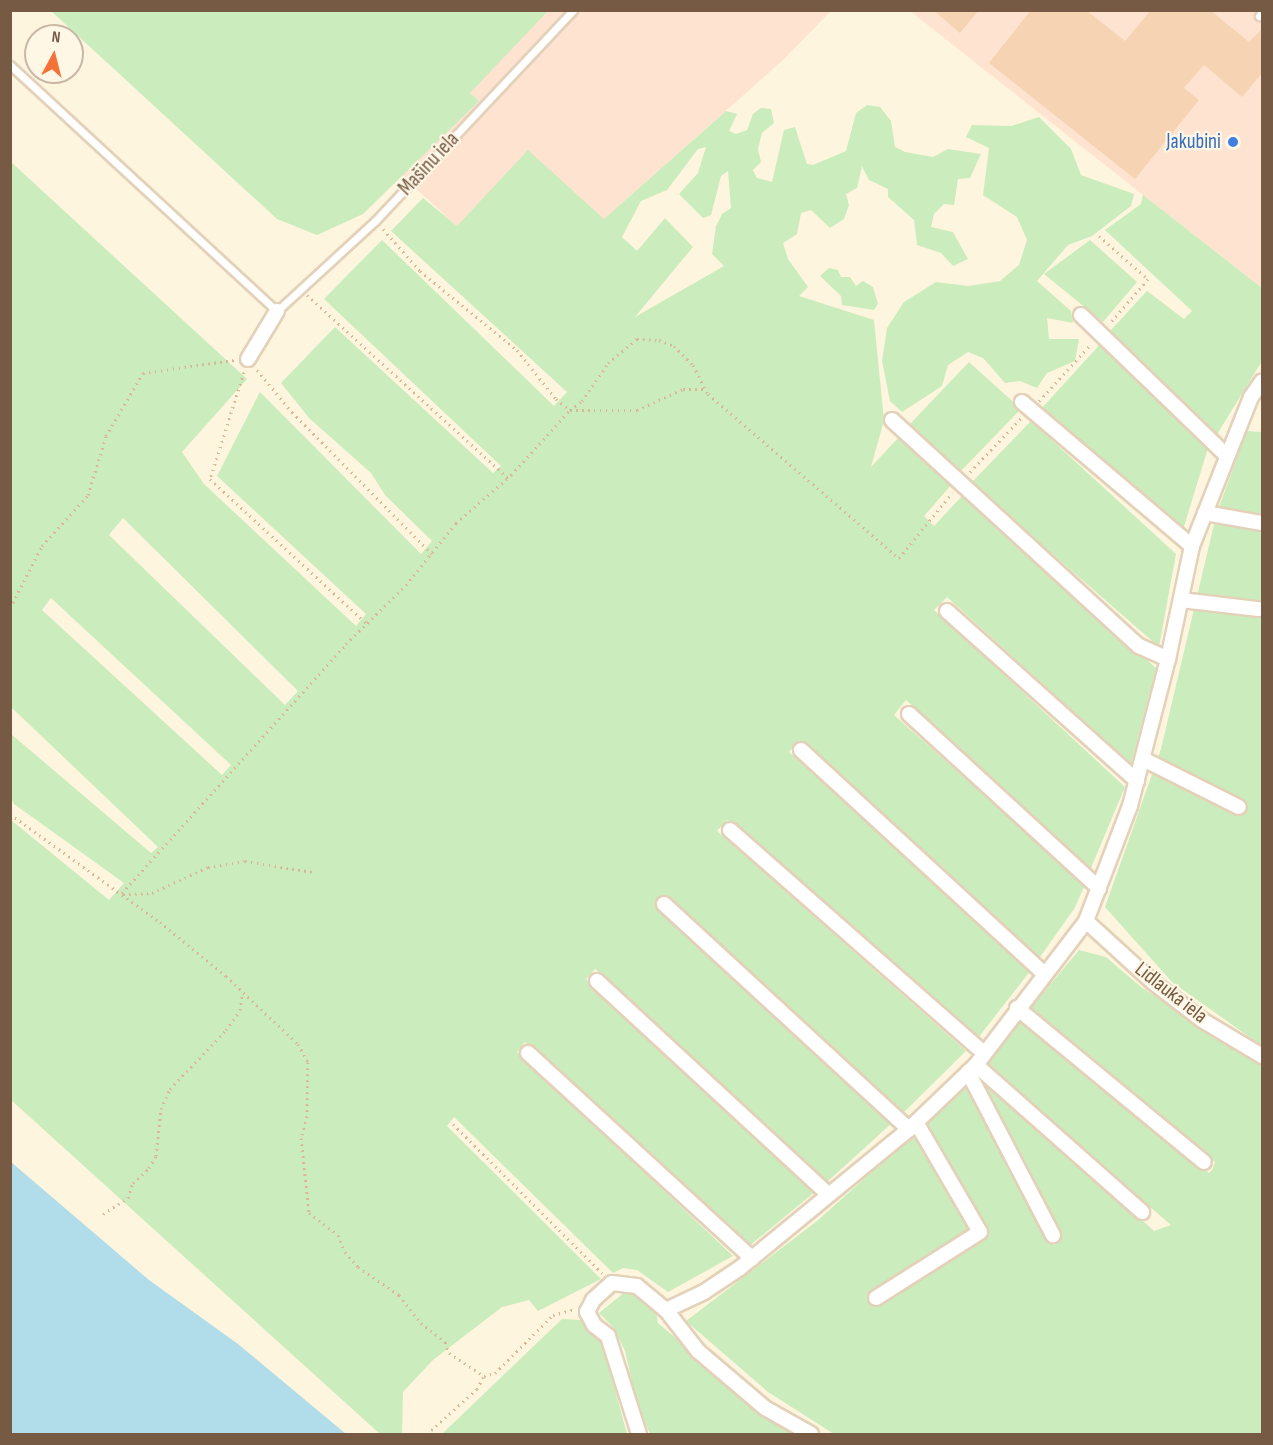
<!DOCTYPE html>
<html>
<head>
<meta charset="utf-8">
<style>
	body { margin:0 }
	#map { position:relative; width:1273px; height:1445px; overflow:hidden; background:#fef5de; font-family:"Sofia Sans Condensed",sans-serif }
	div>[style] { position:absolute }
	.commercial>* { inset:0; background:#ffe3d1 }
	.green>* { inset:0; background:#cbecbc }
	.water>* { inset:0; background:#b1dce9 }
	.building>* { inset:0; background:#f6d4b3 }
	.path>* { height:3px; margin-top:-1.5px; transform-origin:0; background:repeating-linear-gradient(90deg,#dab797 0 1.5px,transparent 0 6px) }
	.roads { filter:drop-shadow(2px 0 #e3d1b9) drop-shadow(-2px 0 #e3d1b9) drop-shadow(0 2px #e3d1b9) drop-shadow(0 -2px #e3d1b9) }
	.service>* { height:7px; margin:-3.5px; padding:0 3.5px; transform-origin:3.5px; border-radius:3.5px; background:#fff }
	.minor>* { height:14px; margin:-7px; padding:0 7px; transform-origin:7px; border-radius:7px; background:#fff }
	.dots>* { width:16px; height:16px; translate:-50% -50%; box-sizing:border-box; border:3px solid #fff7e6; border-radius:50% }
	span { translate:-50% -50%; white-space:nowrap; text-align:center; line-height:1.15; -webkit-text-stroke:4.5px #fff7e6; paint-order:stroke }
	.shop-label { font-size:21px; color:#366cbe }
	.right { translate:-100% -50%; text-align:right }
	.street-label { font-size:21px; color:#765a44 }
	.frame { position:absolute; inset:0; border:12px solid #765a44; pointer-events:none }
	.north { position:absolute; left:24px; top:24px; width:60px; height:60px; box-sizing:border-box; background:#fff7e6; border:2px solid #c8b8a5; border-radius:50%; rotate:7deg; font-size:16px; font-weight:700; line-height:24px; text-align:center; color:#765a44 }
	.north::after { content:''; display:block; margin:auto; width:21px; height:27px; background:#f47237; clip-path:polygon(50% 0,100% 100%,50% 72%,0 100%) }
</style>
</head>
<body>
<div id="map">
	<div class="commercial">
		<div style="clip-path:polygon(484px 11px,831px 11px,783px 60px,604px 219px,577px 198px,457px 226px,362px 140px)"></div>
		<div style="clip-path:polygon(910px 11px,1262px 11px,1262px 288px,1143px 195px)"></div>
	</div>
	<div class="green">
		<div style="clip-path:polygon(51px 11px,548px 11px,470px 93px,479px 101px,363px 214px,317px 235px,277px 219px)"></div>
		<div style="clip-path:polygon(evenodd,867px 105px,880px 107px,891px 121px,895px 147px,905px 152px,933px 157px,948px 149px,981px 154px,970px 178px,958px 179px,954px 205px,944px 204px,934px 214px,931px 227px,953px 232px,968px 259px,953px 266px,941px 253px,917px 245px,914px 220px,888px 197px,888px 189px,869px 180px,862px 166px,857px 188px,846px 194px,849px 205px,844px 219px,830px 228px,811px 210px,801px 213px,797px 234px,783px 243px,788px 259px,808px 287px,799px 296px,874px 320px,884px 420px,871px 467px,899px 437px,953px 483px,924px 516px,934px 526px,963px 495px,1156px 668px,1131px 764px,947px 597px,934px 610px,1125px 787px,1091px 868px,906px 700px,894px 715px,1085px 885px,1074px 909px,1040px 957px,799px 741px,789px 752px,1031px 970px,978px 1038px,727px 820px,717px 831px,966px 1051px,902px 1114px,663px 895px,655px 904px,893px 1122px,827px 1182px,595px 969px,586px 979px,816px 1191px,748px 1247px,525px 1042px,517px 1052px,733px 1256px,668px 1292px,637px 1270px,623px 1268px,613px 1273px,454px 1117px,447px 1126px,601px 1279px,538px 1311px,529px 1300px,502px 1307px,433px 1360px,403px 1392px,402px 1434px,380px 1434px,11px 1100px,11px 820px,109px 900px,124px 883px,14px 804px,11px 798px,11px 734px,151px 853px,158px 847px,11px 707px,11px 162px,247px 379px,182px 452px,204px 484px,356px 626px,366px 614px,217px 476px,260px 392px,421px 554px,432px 541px,385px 495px,371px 473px,309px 418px,281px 383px,335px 327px,493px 473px,501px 466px,324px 299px,382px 240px,554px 406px,567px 392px,391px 231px,423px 198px,457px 226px,528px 150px,604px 219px,726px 111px,737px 114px,729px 131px,736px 134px,747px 130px,753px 114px,761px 108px,771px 109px,774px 123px,762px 133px,758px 149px,761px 162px,753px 170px,757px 178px,772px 182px,784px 130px,795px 127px,807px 164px,813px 165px,846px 151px,856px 113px,867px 105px,706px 147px,698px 173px,679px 194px,703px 218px,711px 215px,721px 176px,728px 171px,731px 208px,722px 214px,716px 226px,712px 254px,724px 266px,635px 317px,693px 247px,665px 218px,637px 251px,622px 237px,641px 201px,667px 190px,698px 149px,706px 147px,867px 105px,123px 518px,298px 691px,285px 705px,109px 535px,123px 518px,867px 105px,51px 598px,231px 765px,222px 775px,42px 610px,51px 598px)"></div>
		<div style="clip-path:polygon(1039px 117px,1071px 149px,1081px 175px,1134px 194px,1131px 206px,1092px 236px,1068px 245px,1037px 281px,1071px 311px,1073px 323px,1047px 318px,1049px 339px,1079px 339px,1075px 361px,1047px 373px,1037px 388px,1020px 381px,1005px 383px,983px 358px,968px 352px,948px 365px,942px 386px,902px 412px,890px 401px,882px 361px,887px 328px,904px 302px,936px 282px,968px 286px,1000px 281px,1019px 265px,1027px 240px,1017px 217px,983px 195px,989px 148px,966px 137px,972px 125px,1011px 126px)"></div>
		<div style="clip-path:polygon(1143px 195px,1262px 288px,1262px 361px,1216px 436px,1110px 331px,1147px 291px,1184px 319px,1192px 311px,1105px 230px,1141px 204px)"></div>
		<div style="clip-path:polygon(1090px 240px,1137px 282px,1103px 322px,1044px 274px)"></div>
		<div style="clip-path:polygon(829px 268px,838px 270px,841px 277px,850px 277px,856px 286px,863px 281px,873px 287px,878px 304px,874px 310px,842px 305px,841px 296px,820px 276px)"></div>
		<div style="clip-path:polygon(1103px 341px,1208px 448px,1183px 530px,1041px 409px)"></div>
		<div style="clip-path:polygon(969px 362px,1021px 409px,959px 473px,910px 424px)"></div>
		<div style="clip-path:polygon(1031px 421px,1176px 554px,1159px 647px,971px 483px)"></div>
		<div style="clip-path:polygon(1247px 431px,1261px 432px,1262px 516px,1219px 507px)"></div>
		<div style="clip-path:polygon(1215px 520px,1262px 530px,1262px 1046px,1172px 982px,1105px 907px,1161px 749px)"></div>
		<div style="clip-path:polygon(1079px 950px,1106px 957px,1141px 987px,1262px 1065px,1262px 1434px,834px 1434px,768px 1392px,686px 1321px,817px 1221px,918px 1131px,970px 1229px,869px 1298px,876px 1305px,986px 1234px,925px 1126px,967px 1082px,1054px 1245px,1060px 1242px,974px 1075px,979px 1070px,1154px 1231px,1171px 1225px,984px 1064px,1020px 1021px,1209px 1173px,1212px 1170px,1215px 1162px,1027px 1012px)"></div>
		<div style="clip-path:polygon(630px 1288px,656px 1312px,658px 1323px,752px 1403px,801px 1434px,650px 1434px,637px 1404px,625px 1351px,613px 1327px,599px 1313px)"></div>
		<div style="clip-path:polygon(562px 1319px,581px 1320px,601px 1338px,627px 1434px,442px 1434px)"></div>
	</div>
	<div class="water">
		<div style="clip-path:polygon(11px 1162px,149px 1280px,238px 1344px,346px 1434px,11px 1434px)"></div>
	</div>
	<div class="building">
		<div style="clip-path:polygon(933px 10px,979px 10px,960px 33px)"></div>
		<div style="clip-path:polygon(1031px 10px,1086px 10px,1125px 41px,1151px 10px,1210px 10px,1249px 42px,1263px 28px,1263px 72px,1242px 97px,1204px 65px,1184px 88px,1199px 100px,1135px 179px,989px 63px)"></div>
	</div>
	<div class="path">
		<div style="left:383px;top:229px;width:56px;rotate:48.6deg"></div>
		<div style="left:420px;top:271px;width:125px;rotate:39.2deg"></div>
		<div style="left:517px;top:350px;width:63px;rotate:51.5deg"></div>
		<div style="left:556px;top:399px;width:18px;rotate:38deg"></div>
		<div style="left:570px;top:410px;width:15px;rotate:-37deg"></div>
		<div style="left:582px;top:401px;width:46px;rotate:-55.6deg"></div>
		<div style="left:608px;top:363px;width:38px;rotate:-40deg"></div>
		<div style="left:637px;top:339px;width:22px;rotate:3deg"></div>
		<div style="left:659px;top:340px;width:16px;rotate:22deg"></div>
		<div style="left:674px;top:346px;width:27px;rotate:45deg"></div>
		<div style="left:693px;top:365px;width:33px;rotate:63deg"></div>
		<div style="left:708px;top:394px;width:252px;rotate:40.7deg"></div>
		<div style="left:899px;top:558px;width:84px;rotate:-50.8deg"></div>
		<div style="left:1099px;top:236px;width:65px;rotate:41.3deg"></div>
		<div style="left:1148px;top:279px;width:58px;rotate:130.8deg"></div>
		<div style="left:307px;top:295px;width:272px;rotate:42.3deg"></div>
		<div style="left:257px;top:370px;width:55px;rotate:50.2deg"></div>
		<div style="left:292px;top:412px;width:199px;rotate:45.4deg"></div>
		<div style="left:244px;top:372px;width:112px;rotate:107.6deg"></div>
		<div style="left:210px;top:479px;width:214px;rotate:42.7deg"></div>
		<div style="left:1039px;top:401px;width:77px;rotate:-47.6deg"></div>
		<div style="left:970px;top:472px;width:74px;rotate:-46.6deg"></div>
		<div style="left:10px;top:608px;width:70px;rotate:-62.7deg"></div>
		<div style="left:42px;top:546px;width:69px;rotate:-48deg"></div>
		<div style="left:88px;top:495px;width:62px;rotate:-73deg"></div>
		<div style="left:106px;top:436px;width:73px;rotate:-59.6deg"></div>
		<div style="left:143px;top:373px;width:92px;rotate:-8.1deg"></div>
		<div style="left:10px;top:814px;width:185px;rotate:35.8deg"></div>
		<div style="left:160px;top:922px;width:85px;rotate:39.3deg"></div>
		<div style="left:226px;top:976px;width:99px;rotate:43.4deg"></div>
		<div style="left:298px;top:1044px;width:21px;rotate:61deg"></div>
		<div style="left:308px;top:1062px;width:54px;rotate:91.1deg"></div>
		<div style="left:307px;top:1116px;width:23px;rotate:105deg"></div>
		<div style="left:301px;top:1138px;width:75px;rotate:83.9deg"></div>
		<div style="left:309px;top:1213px;width:36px;rotate:37deg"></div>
		<div style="left:338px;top:1235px;width:18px;rotate:68deg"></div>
		<div style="left:345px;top:1252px;width:20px;rotate:49deg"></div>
		<div style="left:358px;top:1267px;width:50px;rotate:34.3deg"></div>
		<div style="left:399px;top:1295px;width:36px;rotate:52deg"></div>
		<div style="left:421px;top:1323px;width:31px;rotate:38deg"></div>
		<div style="left:445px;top:1342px;width:12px;rotate:70deg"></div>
		<div style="left:449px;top:1353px;width:42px;rotate:33.3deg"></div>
		<div style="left:484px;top:1376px;width:11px;rotate:-15deg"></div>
		<div style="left:495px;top:1373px;width:82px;rotate:-45deg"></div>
		<div style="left:553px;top:1315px;width:23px;rotate:-15deg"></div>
		<div style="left:122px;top:893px;width:335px;rotate:-48deg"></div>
		<div style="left:346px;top:644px;width:84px;rotate:-44.5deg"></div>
		<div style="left:406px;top:585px;width:80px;rotate:-51.1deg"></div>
		<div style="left:456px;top:523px;width:73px;rotate:-41.1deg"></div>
		<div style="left:511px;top:475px;width:88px;rotate:-47.8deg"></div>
		<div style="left:570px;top:410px;width:67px"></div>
		<div style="left:637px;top:410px;width:51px;rotate:-24.5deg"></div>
		<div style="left:683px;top:389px;width:22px"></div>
		<div style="left:123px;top:894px;width:29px;rotate:-2deg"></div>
		<div style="left:152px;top:893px;width:62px;rotate:-24.9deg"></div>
		<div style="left:208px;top:867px;width:37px;rotate:-9deg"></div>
		<div style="left:245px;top:861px;width:68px;rotate:9.3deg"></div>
		<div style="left:453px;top:1124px;width:211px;rotate:45deg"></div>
		<div style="left:103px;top:1214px;width:30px;rotate:-33deg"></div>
		<div style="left:128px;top:1198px;width:16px;rotate:-72deg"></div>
		<div style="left:133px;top:1183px;width:22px;rotate:-43deg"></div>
		<div style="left:149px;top:1168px;width:14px;rotate:-60deg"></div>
		<div style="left:156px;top:1156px;width:47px;rotate:-83.9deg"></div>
		<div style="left:161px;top:1109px;width:22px;rotate:-66deg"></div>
		<div style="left:170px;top:1089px;width:81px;rotate:-46.5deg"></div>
		<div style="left:226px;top:1030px;width:24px;rotate:-55deg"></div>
		<div style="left:240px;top:1010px;width:16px;rotate:-83deg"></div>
		<div style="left:427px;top:1434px;width:67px;rotate:-42deg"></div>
		<div style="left:477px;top:1389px;width:15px;rotate:-62deg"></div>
	</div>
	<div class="roads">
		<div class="service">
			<div style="left:1259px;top:16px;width:5px;rotate:-53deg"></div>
			<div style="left:10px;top:65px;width:363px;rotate:42.7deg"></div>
			<div style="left:277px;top:311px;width:133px;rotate:-42.6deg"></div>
			<div style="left:375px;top:221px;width:289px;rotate:-46.8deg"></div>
		</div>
		<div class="minor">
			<div style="left:1081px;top:315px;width:203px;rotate:44deg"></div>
			<div style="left:248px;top:359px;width:56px;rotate:-58.9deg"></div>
			<div style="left:1022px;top:402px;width:223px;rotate:40.3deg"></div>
			<div style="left:892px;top:420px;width:335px;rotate:42.5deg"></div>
			<div style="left:1139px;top:646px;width:32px;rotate:24deg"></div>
			<div style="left:1205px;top:513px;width:58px;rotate:10deg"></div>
			<div style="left:1181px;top:600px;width:78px;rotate:6.7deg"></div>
			<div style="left:947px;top:611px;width:255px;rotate:41.8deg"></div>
			<div style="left:909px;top:714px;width:258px;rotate:42.5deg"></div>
			<div style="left:801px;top:750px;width:331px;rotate:42.6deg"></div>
			<div style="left:1143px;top:759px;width:107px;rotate:26.6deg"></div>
			<div style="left:730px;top:830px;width:337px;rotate:41.3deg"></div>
			<div style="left:664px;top:904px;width:333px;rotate:42.6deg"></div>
			<div style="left:1086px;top:921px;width:92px;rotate:42.4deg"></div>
			<div style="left:1154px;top:983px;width:61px;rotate:37.6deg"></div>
			<div style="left:1202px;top:1020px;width:70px;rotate:31deg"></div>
			<div style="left:597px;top:981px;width:314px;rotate:42.7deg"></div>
			<div style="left:1017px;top:1008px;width:242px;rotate:39.5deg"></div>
			<div style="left:528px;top:1053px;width:304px;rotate:42.5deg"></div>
			<div style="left:976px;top:1065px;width:222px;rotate:41.5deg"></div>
			<div style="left:968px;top:1072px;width:184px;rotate:62.5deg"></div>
			<div style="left:876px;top:1298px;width:123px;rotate:-32.4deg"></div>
			<div style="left:980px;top:1232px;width:127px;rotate:-120.2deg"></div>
			<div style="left:666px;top:1310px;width:42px;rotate:-25.3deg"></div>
			<div style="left:704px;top:1292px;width:43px;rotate:-33.7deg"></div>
			<div style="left:740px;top:1268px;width:219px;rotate:-39.4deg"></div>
			<div style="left:909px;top:1129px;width:93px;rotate:-43.7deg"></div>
			<div style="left:976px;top:1065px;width:181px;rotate:-52.6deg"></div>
			<div style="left:1086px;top:921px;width:123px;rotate:-69.1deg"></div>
			<div style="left:1130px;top:806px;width:152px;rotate:-75.5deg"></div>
			<div style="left:1168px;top:659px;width:116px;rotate:-78deg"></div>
			<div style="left:1192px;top:546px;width:160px;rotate:-68.4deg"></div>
			<div style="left:1251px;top:397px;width:19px;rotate:-55deg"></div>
			<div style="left:639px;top:1434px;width:103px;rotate:-107.6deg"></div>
			<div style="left:608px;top:1336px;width:18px;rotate:-142deg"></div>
			<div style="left:594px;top:1325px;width:15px;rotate:-118deg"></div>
			<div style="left:587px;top:1312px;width:13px;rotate:-63deg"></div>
			<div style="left:593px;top:1300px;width:25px;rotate:-42deg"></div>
			<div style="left:612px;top:1283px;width:25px;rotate:7deg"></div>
			<div style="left:637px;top:1286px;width:38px;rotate:40deg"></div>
			<div style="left:666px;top:1310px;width:52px;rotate:52deg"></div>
			<div style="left:698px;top:1351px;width:88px;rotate:40.4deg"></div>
			<div style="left:765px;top:1408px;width:53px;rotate:29.5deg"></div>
		</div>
	</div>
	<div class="dots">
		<div style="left:1233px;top:142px;background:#3f7fe0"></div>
	</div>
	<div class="shop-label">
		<span class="right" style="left:1221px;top:142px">Jakubini</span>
	</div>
	<div class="street-label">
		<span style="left:429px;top:164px;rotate:-47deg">Mašīnu iela</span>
		<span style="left:1171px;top:993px;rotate:38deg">Lidlauka iela</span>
	</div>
	<div class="frame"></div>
	<div class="north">N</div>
</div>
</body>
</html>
